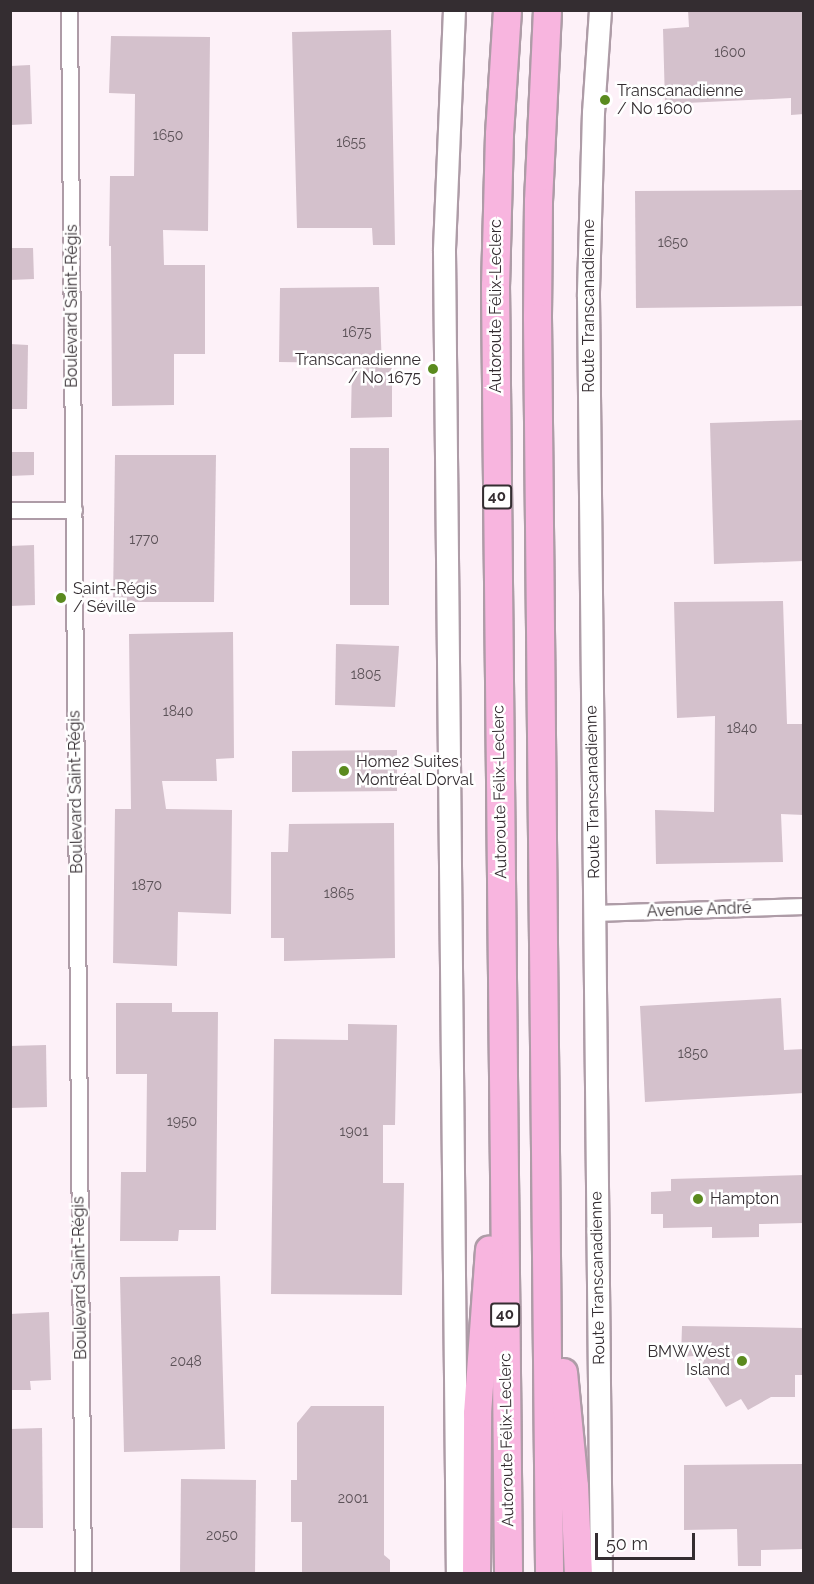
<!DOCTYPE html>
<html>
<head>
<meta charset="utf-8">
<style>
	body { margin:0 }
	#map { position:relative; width:814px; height:1584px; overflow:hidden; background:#fdf1f8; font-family:Raleway,sans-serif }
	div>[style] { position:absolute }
	.building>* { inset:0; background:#d4c1cc }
	.roads { filter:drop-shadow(2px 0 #ae9ca7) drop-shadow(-2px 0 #ae9ca7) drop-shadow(0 2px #ae9ca7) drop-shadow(0 -2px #ae9ca7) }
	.street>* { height:15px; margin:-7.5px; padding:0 7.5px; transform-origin:7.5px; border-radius:7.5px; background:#fff }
	.secondary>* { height:21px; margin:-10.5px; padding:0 10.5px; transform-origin:10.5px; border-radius:10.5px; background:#fff }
	.highway>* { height:27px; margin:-13.5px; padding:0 13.5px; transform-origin:13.5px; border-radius:13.5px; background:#f8b5df }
	.dots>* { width:16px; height:16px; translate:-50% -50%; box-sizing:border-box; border:3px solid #fff; border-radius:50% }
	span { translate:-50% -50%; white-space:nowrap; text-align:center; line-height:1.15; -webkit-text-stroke:5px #fff; paint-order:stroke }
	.number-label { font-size:14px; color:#5c5258 }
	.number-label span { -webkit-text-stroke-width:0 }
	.shield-label span { padding:2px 4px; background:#fff; border:2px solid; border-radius:4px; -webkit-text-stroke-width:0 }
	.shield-label { font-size:15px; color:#342d31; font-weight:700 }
	.poi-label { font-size:16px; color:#342d31 }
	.left { translate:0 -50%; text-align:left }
	.right { translate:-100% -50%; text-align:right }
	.street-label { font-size:16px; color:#342d31 }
	.frame { position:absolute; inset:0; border:12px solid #342d31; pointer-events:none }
	.scale { position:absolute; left:595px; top:1533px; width:100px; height:27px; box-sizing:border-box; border:3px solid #342d31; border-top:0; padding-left:8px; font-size:18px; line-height:21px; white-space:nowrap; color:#342d31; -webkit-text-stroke:4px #fff; paint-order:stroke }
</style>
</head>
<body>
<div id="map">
	<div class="building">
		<div style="clip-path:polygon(688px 10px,804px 10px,804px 114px,791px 115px,791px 98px,665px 104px,663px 29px,689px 27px)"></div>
		<div style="clip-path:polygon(391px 30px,395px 245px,373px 245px,372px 228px,297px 228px,292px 32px)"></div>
		<div style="clip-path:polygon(111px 36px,210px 37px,208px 231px,163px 230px,164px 265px,205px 265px,205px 354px,174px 354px,174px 405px,112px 406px,111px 246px,109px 246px,110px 176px,134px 176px,135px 94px,109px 93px)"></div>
		<div style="clip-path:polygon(30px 65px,32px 124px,10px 125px,10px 66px)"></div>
		<div style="clip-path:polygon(804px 190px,804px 306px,636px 308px,635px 191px)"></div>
		<div style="clip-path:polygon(10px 248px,33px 248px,34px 279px,10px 280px)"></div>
		<div style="clip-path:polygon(379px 287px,382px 368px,392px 368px,392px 417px,351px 418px,352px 363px,279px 362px,280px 288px)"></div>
		<div style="clip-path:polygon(10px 344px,28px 345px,27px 409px,10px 409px)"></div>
		<div style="clip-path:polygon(804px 420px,804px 561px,714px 564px,710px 423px)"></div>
		<div style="clip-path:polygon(350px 448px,389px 448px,389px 605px,350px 605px)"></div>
		<div style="clip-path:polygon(10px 452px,34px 452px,34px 475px,10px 476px)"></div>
		<div style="clip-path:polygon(115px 455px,216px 455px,214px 602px,113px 602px)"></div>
		<div style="clip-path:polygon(34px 545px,35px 605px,10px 606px,10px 546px)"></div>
		<div style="clip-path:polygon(783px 601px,787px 724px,804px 724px,804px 815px,781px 814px,783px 862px,656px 864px,655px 810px,714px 812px,715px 716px,677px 718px,674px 602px)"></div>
		<div style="clip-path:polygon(233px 632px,234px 758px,216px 759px,217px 781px,162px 781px,166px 809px,232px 810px,231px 914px,178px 912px,177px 966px,113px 963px,115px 809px,131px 809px,129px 634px)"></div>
		<div style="clip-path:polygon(336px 644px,399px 646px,395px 707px,335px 705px)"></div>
		<div style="clip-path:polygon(397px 750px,397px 791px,292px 792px,292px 751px)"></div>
		<div style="clip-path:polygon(394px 823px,395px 958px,284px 961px,284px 938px,271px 938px,271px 852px,288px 852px,289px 824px)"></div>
		<div style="clip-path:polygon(781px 998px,784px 1050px,804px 1049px,804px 1093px,645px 1102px,640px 1006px)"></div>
		<div style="clip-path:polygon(116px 1003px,172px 1003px,172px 1012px,218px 1012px,216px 1230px,179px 1230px,178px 1241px,120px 1241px,121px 1172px,146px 1172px,147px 1074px,116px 1074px)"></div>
		<div style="clip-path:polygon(348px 1024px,397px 1025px,395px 1125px,383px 1125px,383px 1183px,404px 1183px,402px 1295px,271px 1294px,274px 1039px,348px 1040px)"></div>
		<div style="clip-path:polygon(46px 1045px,47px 1107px,10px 1108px,10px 1046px)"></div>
		<div style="clip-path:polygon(804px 1175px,804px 1223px,759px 1224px,759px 1237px,712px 1238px,712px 1227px,663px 1228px,663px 1214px,651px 1214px,651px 1192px,671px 1191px,671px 1179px)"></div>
		<div style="clip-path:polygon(220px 1276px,225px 1449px,124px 1452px,120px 1277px)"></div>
		<div style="clip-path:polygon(49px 1312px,51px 1380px,30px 1381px,31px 1390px,10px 1390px,10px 1314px)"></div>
		<div style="clip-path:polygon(682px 1326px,804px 1328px,804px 1375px,795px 1375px,795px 1397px,771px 1397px,748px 1410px,741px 1399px,726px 1407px,694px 1356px,681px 1357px)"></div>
		<div style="clip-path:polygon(311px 1406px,384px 1406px,384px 1555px,390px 1560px,390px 1574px,302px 1574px,302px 1522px,291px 1522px,291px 1480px,297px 1480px,297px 1423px)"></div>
		<div style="clip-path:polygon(42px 1428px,43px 1528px,10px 1528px,10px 1429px)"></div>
		<div style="clip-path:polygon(804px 1464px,804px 1549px,761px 1550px,761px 1566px,738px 1566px,737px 1529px,684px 1530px,684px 1465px)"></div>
		<div style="clip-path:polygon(181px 1479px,256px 1480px,255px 1574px,180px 1574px)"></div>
	</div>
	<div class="roads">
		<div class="street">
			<div style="left:69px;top:10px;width:1564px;rotate:89.49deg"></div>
			<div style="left:10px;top:510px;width:64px"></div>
			<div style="left:594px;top:913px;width:210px;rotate:-1.9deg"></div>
		</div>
		<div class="secondary">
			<div style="left:454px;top:10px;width:241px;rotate:92.4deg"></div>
			<div style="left:444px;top:251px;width:1323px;rotate:89.44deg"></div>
			<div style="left:600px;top:10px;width:102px;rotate:93.9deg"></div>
			<div style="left:593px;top:112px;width:184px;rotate:91.6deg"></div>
			<div style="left:588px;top:296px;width:1278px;rotate:89.42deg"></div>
		</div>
		<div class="highway">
			<div style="left:507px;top:10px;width:124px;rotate:93.7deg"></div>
			<div style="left:499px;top:134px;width:151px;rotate:91.5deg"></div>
			<div style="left:495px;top:285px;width:1289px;rotate:89.42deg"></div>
			<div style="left:547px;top:10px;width:191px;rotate:92.7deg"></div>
			<div style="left:538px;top:201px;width:116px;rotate:90.5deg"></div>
			<div style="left:537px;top:317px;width:1257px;rotate:89.45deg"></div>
			<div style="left:563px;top:1372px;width:115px;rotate:84.5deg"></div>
			<div style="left:574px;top:1486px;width:88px;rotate:87.4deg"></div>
			<div style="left:476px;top:1574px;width:161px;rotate:-89.6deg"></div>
			<div style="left:477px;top:1413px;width:164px;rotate:-85.8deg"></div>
		</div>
	</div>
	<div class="dots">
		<div style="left:605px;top:100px;background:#5a8a1e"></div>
		<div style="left:433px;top:369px;background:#5a8a1e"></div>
		<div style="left:61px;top:598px;background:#5a8a1e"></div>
		<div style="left:344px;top:771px;background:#5a8a1e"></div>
		<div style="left:698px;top:1199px;background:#5a8a1e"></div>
		<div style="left:742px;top:1361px;background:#5a8a1e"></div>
	</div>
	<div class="number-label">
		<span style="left:730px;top:52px">1600</span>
		<span style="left:168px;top:135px">1650</span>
		<span style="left:351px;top:142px">1655</span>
		<span style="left:673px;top:242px">1650</span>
		<span style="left:357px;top:332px">1675</span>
		<span style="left:144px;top:539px">1770</span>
		<span style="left:366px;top:674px">1805</span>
		<span style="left:178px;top:711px">1840</span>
		<span style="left:742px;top:728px">1840</span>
		<span style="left:147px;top:885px">1870</span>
		<span style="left:339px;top:893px">1865</span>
		<span style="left:693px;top:1053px">1850</span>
		<span style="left:182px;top:1121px">1950</span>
		<span style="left:354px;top:1131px">1901</span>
		<span style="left:186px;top:1361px">2048</span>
		<span style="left:353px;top:1498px">2001</span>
		<span style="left:222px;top:1535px">2050</span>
	</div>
	<div class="shield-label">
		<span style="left:497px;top:497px">40</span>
		<span style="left:505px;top:1315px">40</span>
	</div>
	<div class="poi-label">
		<span class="left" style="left:617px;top:100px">Transcanadienne<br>/ No 1600</span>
		<span class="right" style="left:421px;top:369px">Transcanadienne<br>/ No 1675</span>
		<span class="left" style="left:73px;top:598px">Saint-Régis<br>/ Séville</span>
		<span class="left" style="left:356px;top:771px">Home2 Suites<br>Montréal Dorval</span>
		<span class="left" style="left:710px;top:1199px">Hampton</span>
		<span class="right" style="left:730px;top:1361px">BMW West<br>Island</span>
	</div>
	<div class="street-label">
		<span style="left:72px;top:306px;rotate:-90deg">Boulevard Saint-Régis</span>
		<span style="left:496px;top:306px;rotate:-90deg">Autoroute Félix-Leclerc</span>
		<span style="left:589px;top:306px;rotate:-90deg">Route Transcanadienne</span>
		<span style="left:76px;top:792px;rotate:-91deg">Boulevard Saint-Régis</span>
		<span style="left:500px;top:792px;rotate:-91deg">Autoroute Félix-Leclerc</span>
		<span style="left:593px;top:792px;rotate:-91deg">Route Transcanadienne</span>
		<span style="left:699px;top:910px;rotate:-2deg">Avenue André</span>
		<span style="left:80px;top:1278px;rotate:-91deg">Boulevard Saint-Régis</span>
		<span style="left:598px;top:1278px;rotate:-91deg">Route Transcanadienne</span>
		<span style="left:507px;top:1440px;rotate:-91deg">Autoroute Félix-Leclerc</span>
	</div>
	<div class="frame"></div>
	<div class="scale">50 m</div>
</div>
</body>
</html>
